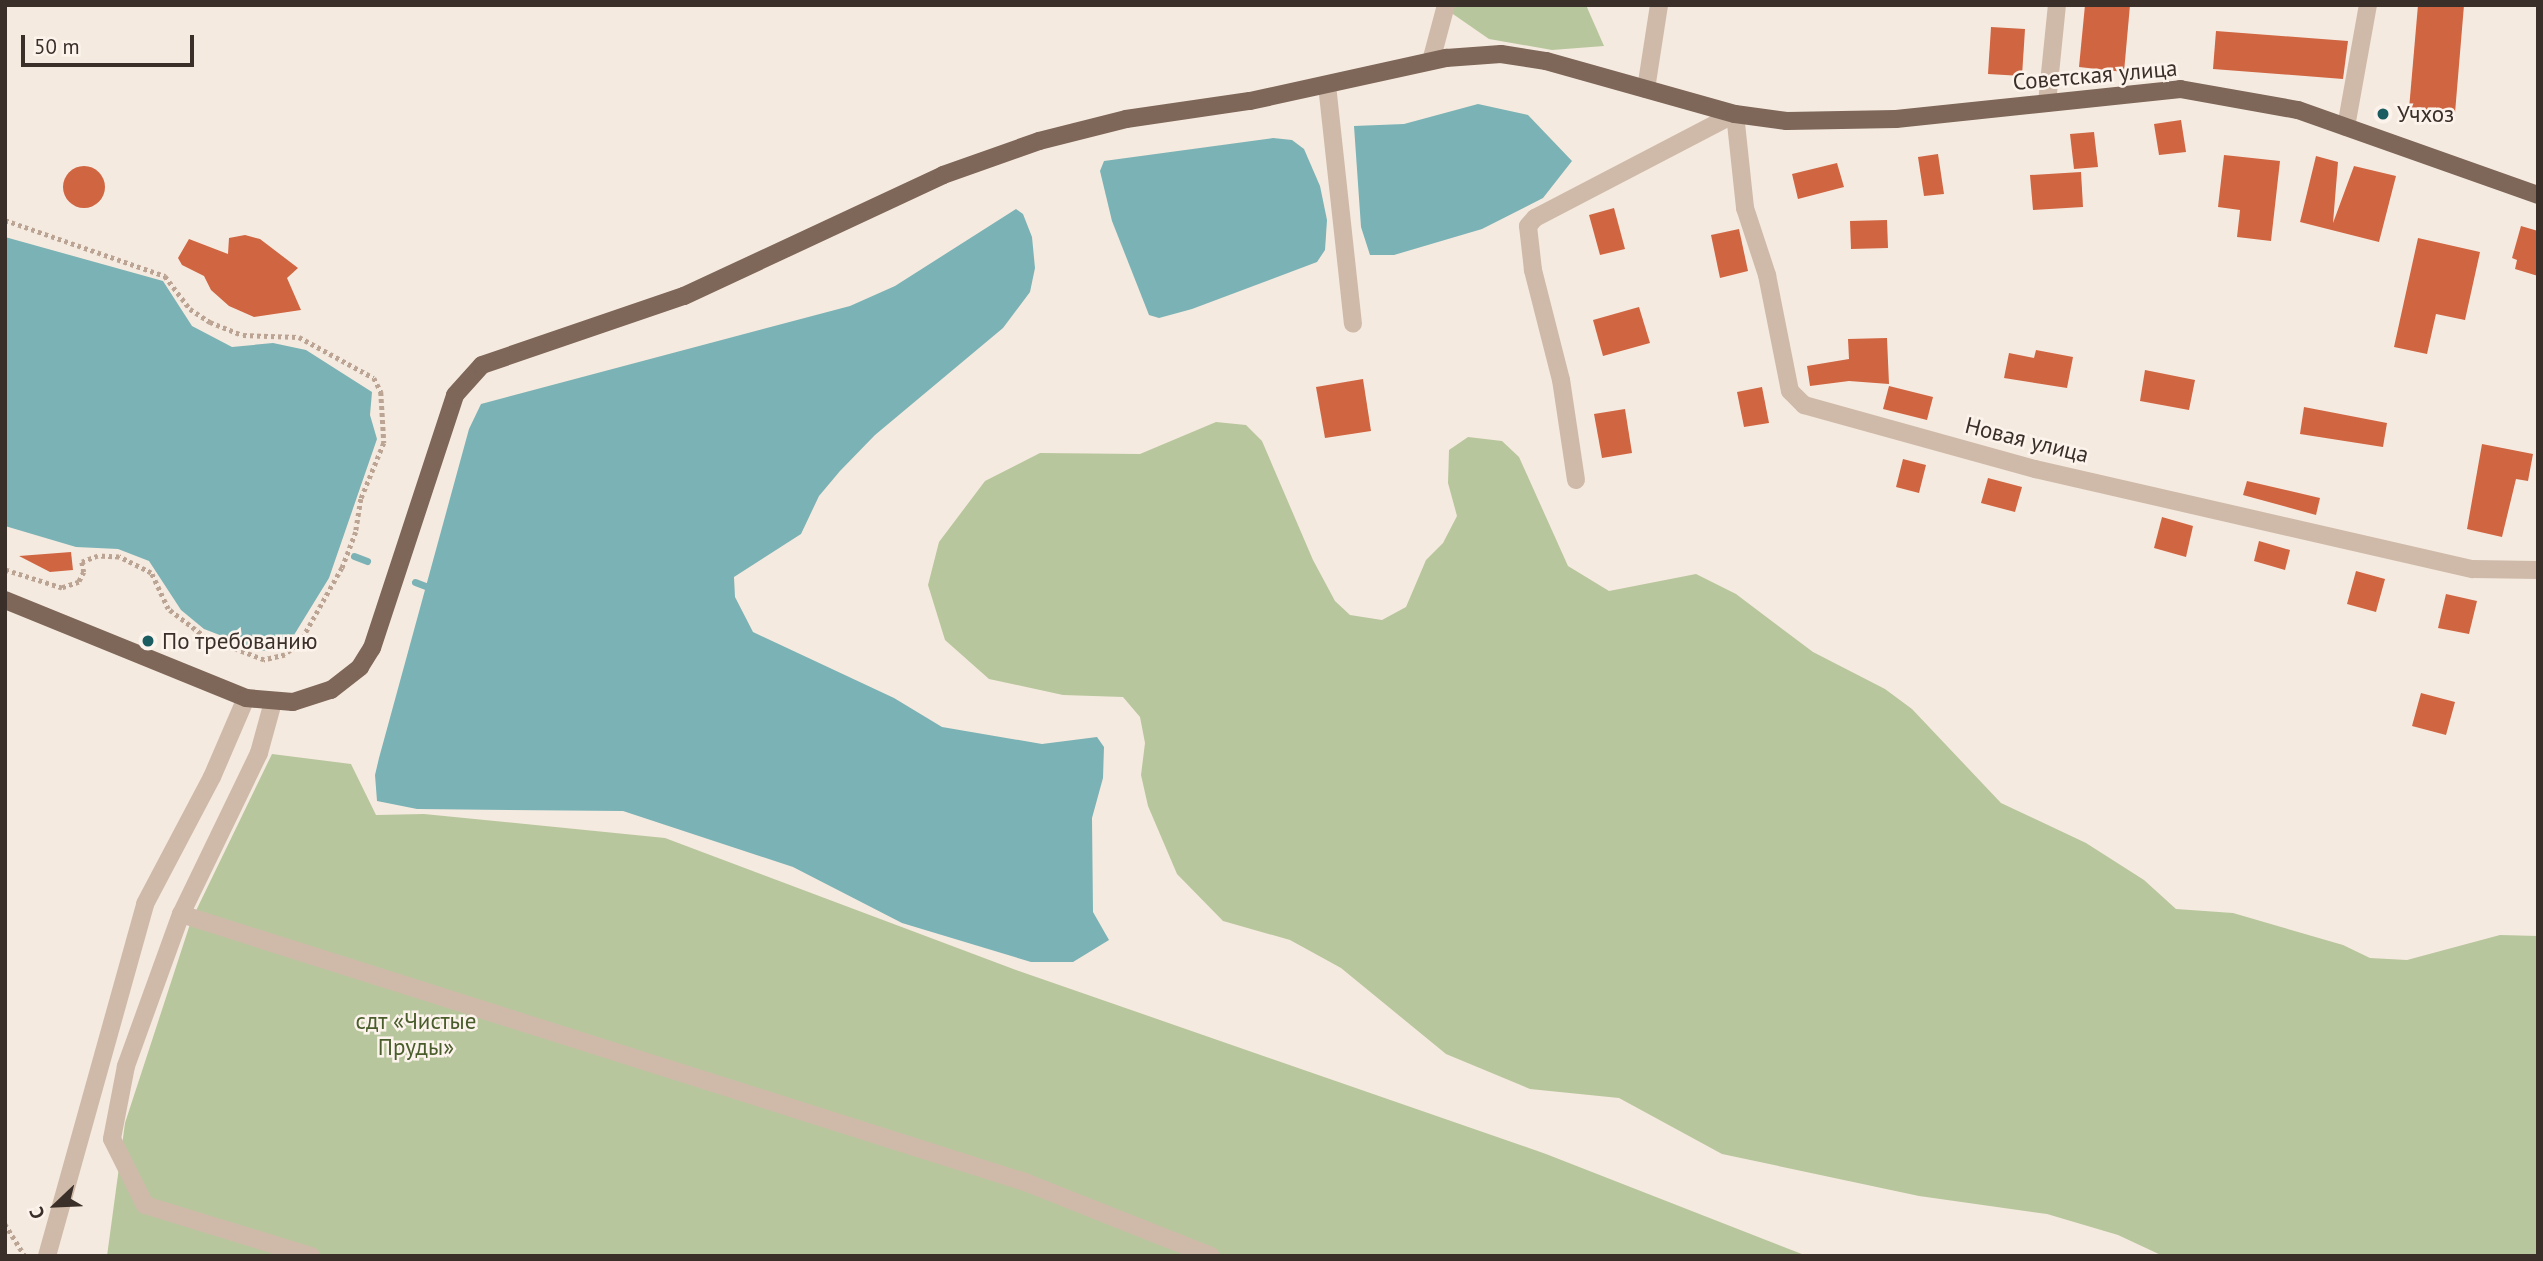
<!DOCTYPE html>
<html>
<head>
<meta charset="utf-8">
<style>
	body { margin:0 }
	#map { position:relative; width:2543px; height:1261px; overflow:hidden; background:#f5eadf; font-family:"PT Sans",sans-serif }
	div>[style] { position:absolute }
	.green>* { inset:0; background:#b8c69d }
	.water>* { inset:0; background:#7bb2b5 }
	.stream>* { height:7px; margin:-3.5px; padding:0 3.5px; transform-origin:3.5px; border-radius:3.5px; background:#7bb2b5 }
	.building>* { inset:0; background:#d06542 }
	.round { border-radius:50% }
	.path>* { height:4.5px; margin-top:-2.25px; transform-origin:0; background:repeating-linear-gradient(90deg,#bba493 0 3.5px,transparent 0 7px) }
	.minor>* { height:18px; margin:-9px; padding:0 9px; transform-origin:9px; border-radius:9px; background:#cfbaa9 }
	.major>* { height:18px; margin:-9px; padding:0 9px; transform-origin:9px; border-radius:9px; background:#7e6659 }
	.dots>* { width:19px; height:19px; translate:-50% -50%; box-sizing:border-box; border:4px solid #fcf4ec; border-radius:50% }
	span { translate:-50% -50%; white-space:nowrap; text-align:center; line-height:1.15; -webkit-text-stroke:5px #fcf4ec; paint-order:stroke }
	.street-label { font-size:23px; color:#3b2f29 }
	.poi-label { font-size:23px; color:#3b2f29 }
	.left { translate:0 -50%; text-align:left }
	.park-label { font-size:23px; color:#495c2b }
	.frame { position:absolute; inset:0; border:7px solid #3b2f29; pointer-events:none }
	.north { position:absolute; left:21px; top:1170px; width:70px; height:70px; -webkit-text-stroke:5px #fcf4ec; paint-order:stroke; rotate:247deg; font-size:19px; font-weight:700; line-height:28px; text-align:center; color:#3b2f29 }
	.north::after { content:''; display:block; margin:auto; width:24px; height:32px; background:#3b2f29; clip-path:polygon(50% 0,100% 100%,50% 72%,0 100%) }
	.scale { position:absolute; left:21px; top:35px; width:173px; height:32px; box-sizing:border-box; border:4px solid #3b2f29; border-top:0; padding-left:9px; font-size:21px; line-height:24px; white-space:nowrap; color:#3b2f29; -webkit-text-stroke:5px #fcf4ec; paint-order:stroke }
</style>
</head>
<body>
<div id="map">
	<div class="green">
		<div style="clip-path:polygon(1451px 5px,1586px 5px,1604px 46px,1552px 50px,1489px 39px,1450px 12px)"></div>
		<div style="clip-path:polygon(1216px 422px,1246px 425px,1262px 441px,1313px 560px,1335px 601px,1350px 615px,1382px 620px,1406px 607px,1426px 560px,1443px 543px,1457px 516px,1448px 483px,1449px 450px,1468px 437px,1502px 441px,1519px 457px,1568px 566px,1609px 591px,1696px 574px,1736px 594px,1813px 652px,1885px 689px,1912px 709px,2001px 803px,2086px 843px,2144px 880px,2176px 909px,2233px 913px,2343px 945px,2370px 958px,2407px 960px,2500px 935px,2538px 936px,2538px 1256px,2163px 1256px,2118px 1235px,2047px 1214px,1919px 1196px,1722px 1154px,1619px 1098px,1530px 1089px,1446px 1054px,1341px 968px,1290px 940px,1223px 921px,1177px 874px,1148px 806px,1141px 775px,1145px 743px,1140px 717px,1123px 697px,1063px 695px,989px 679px,945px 640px,928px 585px,939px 542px,985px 481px,1040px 453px,1140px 454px)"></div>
		<div style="clip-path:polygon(272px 754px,351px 764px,376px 815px,424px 814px,665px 838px,1016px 970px,1546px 1154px,1807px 1256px,107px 1256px,125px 1123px,191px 921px)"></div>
	</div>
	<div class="water">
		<div style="clip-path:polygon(1478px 104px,1528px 115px,1572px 161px,1543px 198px,1482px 229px,1394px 255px,1370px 255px,1361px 227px,1354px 126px,1404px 124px)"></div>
		<div style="clip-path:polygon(1273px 138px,1292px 140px,1304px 149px,1320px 186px,1327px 220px,1325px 250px,1317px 262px,1192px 309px,1159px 318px,1149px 315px,1112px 221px,1100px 171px,1104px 161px)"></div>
		<div style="clip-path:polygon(1016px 209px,1023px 214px,1032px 237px,1035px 268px,1030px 292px,1003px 328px,875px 435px,840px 471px,819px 496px,801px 534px,734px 577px,735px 597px,753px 632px,894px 698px,942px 727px,1042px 744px,1097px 737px,1104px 747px,1103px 778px,1092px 818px,1093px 912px,1109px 940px,1073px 962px,1031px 962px,902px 923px,793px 867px,623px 811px,417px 809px,377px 801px,375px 775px,379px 758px,469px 429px,481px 404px,850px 306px,895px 286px)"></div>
		<div style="clip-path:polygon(5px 237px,163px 281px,192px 326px,232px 347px,273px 343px,306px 350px,372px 392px,370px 415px,377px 439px,329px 578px,286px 648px,261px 651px,204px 629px,181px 610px,149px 561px,118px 549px,76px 547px,5px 526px)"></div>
	</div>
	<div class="stream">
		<div style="left:354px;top:556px;width:14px;rotate:21deg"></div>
		<div style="left:415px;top:582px;width:14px;rotate:21deg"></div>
	</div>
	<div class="building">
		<div style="clip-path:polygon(2085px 5px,2130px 5px,2124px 72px,2079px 67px)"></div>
		<div style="clip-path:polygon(2418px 5px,2464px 5px,2455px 113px,2409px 109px)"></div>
		<div style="clip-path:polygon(1991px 27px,2025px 29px,2022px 76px,1988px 74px)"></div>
		<div style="clip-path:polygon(2216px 31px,2348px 41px,2343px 79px,2213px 69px)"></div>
		<div style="clip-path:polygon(2181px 120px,2186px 152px,2159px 155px,2154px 124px)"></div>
		<div style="clip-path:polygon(2094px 132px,2098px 167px,2074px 169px,2070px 134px)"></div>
		<div style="clip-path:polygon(1938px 154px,1944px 194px,1924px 196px,1918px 157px)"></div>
		<div style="clip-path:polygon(2224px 155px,2280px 161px,2271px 241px,2237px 237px,2240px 210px,2218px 207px)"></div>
		<div style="clip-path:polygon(2316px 156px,2338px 162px,2333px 223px,2354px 166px,2396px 176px,2379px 242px,2300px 222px)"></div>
		<div style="clip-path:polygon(1837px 163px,1844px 187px,1798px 199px,1792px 174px)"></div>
		<div class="round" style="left:63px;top:166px;width:42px;height:42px"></div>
		<div style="clip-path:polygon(2081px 172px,2083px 207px,2033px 210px,2030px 175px)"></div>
		<div style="clip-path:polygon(1614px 208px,1625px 249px,1600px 255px,1589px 215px)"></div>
		<div style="clip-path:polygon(1887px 220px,1888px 248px,1851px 249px,1850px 221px)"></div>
		<div style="clip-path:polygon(2521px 226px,2538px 231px,2538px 276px,2515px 269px,2517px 260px,2512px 258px)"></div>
		<div style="clip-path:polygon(1739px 229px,1748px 271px,1720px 278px,1711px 235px)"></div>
		<div style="clip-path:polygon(245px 235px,260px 239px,298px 268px,287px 278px,301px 310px,254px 317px,229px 306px,211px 290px,204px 276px,182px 265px,178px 258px,189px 239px,228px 254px,229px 238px)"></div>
		<div style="clip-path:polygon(2418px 238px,2480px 252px,2465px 320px,2436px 314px,2427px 354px,2394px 347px)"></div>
		<div style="clip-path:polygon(1639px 307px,1650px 343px,1603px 356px,1593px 320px)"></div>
		<div style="clip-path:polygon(1887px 338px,1889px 384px,1849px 381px,1810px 386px,1807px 366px,1849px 359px,1848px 339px)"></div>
		<div style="clip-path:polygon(2036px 350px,2073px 357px,2067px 388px,2004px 378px,2009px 353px,2034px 358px)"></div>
		<div style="clip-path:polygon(2145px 370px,2195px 380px,2189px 410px,2140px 401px)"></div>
		<div style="clip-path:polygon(1363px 379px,1371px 431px,1325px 438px,1316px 387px)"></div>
		<div style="clip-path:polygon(1889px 386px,1933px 397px,1927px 420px,1883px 409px)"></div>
		<div style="clip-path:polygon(1762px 387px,1769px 423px,1744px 427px,1737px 392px)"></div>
		<div style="clip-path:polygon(2304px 407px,2387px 423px,2383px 447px,2300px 434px)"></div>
		<div style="clip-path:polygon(1625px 409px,1632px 453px,1602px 458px,1594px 414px)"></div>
		<div style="clip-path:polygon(2482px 444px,2533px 454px,2528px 481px,2516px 479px,2502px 537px,2467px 529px)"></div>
		<div style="clip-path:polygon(1903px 459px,1926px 465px,1919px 493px,1896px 487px)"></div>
		<div style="clip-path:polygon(1988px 478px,2022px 487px,2015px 512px,1981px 503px)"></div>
		<div style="clip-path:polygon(2247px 481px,2320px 498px,2316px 515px,2243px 495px)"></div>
		<div style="clip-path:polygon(2162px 517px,2193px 526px,2186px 557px,2154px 548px)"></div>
		<div style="clip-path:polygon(2259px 541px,2290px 550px,2285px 570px,2254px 561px)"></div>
		<div style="clip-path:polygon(71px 552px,73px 570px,50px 572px,19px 556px)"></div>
		<div style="clip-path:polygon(2356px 571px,2385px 579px,2376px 612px,2347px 604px)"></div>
		<div style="clip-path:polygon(2446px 594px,2477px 601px,2469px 634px,2438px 628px)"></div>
		<div style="clip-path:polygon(2421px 693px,2455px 702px,2446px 735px,2412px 726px)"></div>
	</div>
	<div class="path">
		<div style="left:5px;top:220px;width:170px;rotate:19.3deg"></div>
		<div style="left:165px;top:276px;width:41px;rotate:52.9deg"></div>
		<div style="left:190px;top:309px;width:24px;rotate:33deg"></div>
		<div style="left:210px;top:322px;width:35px;rotate:22deg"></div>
		<div style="left:243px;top:335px;width:56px;rotate:2deg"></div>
		<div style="left:299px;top:337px;width:85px;rotate:28.7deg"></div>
		<div style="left:374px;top:378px;width:16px;rotate:63deg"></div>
		<div style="left:381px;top:392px;width:51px;rotate:86.6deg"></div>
		<div style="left:384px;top:443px;width:61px;rotate:112.3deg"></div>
		<div style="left:361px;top:499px;width:33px;rotate:99deg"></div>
		<div style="left:356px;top:532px;width:39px;rotate:111deg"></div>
		<div style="left:342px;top:568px;width:84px;rotate:119.3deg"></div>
		<div style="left:301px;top:641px;width:21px;rotate:139deg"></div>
		<div style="left:285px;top:655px;width:22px;rotate:167deg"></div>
		<div style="left:264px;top:660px;width:62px;rotate:-159.2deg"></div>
		<div style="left:206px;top:638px;width:48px;rotate:-142.7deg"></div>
		<div style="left:168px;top:609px;width:40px;rotate:-115deg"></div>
		<div style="left:151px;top:573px;width:36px;rotate:-153deg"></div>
		<div style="left:119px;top:557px;width:21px;rotate:-177deg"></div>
		<div style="left:98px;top:556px;width:17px;rotate:159deg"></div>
		<div style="left:82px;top:562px;width:10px;rotate:79deg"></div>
		<div style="left:84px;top:572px;width:11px;rotate:117deg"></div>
		<div style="left:79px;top:582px;width:18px;rotate:161deg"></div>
		<div style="left:62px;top:588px;width:60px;rotate:-162.5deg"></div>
		<div style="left:5px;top:1224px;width:38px;rotate:58deg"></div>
	</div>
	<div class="minor">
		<div style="left:1431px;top:61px;width:58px;rotate:-75deg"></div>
		<div style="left:1327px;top:85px;width:240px;rotate:83.8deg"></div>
		<div style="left:1646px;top:89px;width:85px;rotate:-81.2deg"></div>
		<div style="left:2047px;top:103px;width:99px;rotate:-84.2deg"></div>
		<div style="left:2346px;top:127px;width:124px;rotate:-79.8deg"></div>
		<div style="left:1576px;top:480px;width:101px;rotate:-98.5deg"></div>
		<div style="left:1561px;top:380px;width:114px;rotate:-104.3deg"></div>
		<div style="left:1533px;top:270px;width:44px;rotate:-96.5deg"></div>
		<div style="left:1528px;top:226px;width:11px;rotate:-49deg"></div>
		<div style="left:1535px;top:218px;width:225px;rotate:-27.5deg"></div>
		<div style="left:1735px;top:114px;width:95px;rotate:83.9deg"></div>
		<div style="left:1745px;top:208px;width:71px;rotate:71.8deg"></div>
		<div style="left:1767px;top:275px;width:118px;rotate:78.8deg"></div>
		<div style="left:1790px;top:391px;width:20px;rotate:45deg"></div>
		<div style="left:1804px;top:405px;width:240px;rotate:15.5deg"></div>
		<div style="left:2035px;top:469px;width:449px;rotate:12.9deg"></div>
		<div style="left:2473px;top:569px;width:65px;rotate:0.9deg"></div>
		<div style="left:273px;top:702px;width:53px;rotate:105.4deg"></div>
		<div style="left:259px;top:753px;width:179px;rotate:115.8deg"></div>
		<div style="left:181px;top:914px;width:162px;rotate:109.9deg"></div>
		<div style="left:126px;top:1066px;width:74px;rotate:100.9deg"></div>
		<div style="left:112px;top:1139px;width:74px;rotate:63.4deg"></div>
		<div style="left:145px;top:1205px;width:174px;rotate:17.1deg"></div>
		<div style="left:181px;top:914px;width:886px;rotate:17.62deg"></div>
		<div style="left:1025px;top:1182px;width:200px;rotate:21.7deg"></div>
		<div style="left:47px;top:1256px;width:365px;rotate:-74.4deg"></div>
		<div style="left:145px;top:904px;width:144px;rotate:-62.2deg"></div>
		<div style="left:212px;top:777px;width:86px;rotate:-66.7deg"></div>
	</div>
	<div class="major">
		<div style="left:5px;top:600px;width:260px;rotate:22.1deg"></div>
		<div style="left:246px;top:698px;width:47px;rotate:4.9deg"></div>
		<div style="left:293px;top:702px;width:40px;rotate:-18deg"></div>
		<div style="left:331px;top:690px;width:37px;rotate:-38deg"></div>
		<div style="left:360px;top:667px;width:22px;rotate:-58deg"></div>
		<div style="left:372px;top:648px;width:266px;rotate:-71.8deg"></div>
		<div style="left:455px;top:395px;width:40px;rotate:-48deg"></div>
		<div style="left:482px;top:365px;width:213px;rotate:-18.9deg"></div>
		<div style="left:684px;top:296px;width:286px;rotate:-25deg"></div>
		<div style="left:943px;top:175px;width:102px;rotate:-19.5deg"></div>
		<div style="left:1039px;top:141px;width:90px;rotate:-14.2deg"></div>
		<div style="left:1126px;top:119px;width:125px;rotate:-8.3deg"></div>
		<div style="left:1250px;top:101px;width:201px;rotate:-12.4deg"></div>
		<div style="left:1446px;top:58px;width:55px;rotate:-4.2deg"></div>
		<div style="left:1501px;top:54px;width:46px;rotate:8.8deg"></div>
		<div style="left:1546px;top:61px;width:196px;rotate:15.7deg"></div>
		<div style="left:1735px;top:114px;width:52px;rotate:7.7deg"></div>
		<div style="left:1787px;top:121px;width:109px;rotate:-1.1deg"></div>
		<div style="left:1896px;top:119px;width:286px;rotate:-6deg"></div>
		<div style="left:2180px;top:89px;width:120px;rotate:10.1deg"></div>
		<div style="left:2298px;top:110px;width:255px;rotate:19.5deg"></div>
	</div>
	<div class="dots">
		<div style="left:2383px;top:114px;background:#1b5c61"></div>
		<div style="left:148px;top:641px;background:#1b5c61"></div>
	</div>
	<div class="street-label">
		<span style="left:2095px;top:75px;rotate:-5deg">Советская улица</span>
		<span style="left:2027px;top:440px;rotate:14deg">Новая улица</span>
	</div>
	<div class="poi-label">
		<span class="left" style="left:2397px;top:114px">Учхоз</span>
		<span class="left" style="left:162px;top:641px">По требованию</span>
	</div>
	<div class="park-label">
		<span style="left:416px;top:1034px">сдт «Чистые<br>Пруды»</span>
	</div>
	<div class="frame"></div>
	<div class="north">С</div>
	<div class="scale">50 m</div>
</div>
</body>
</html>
